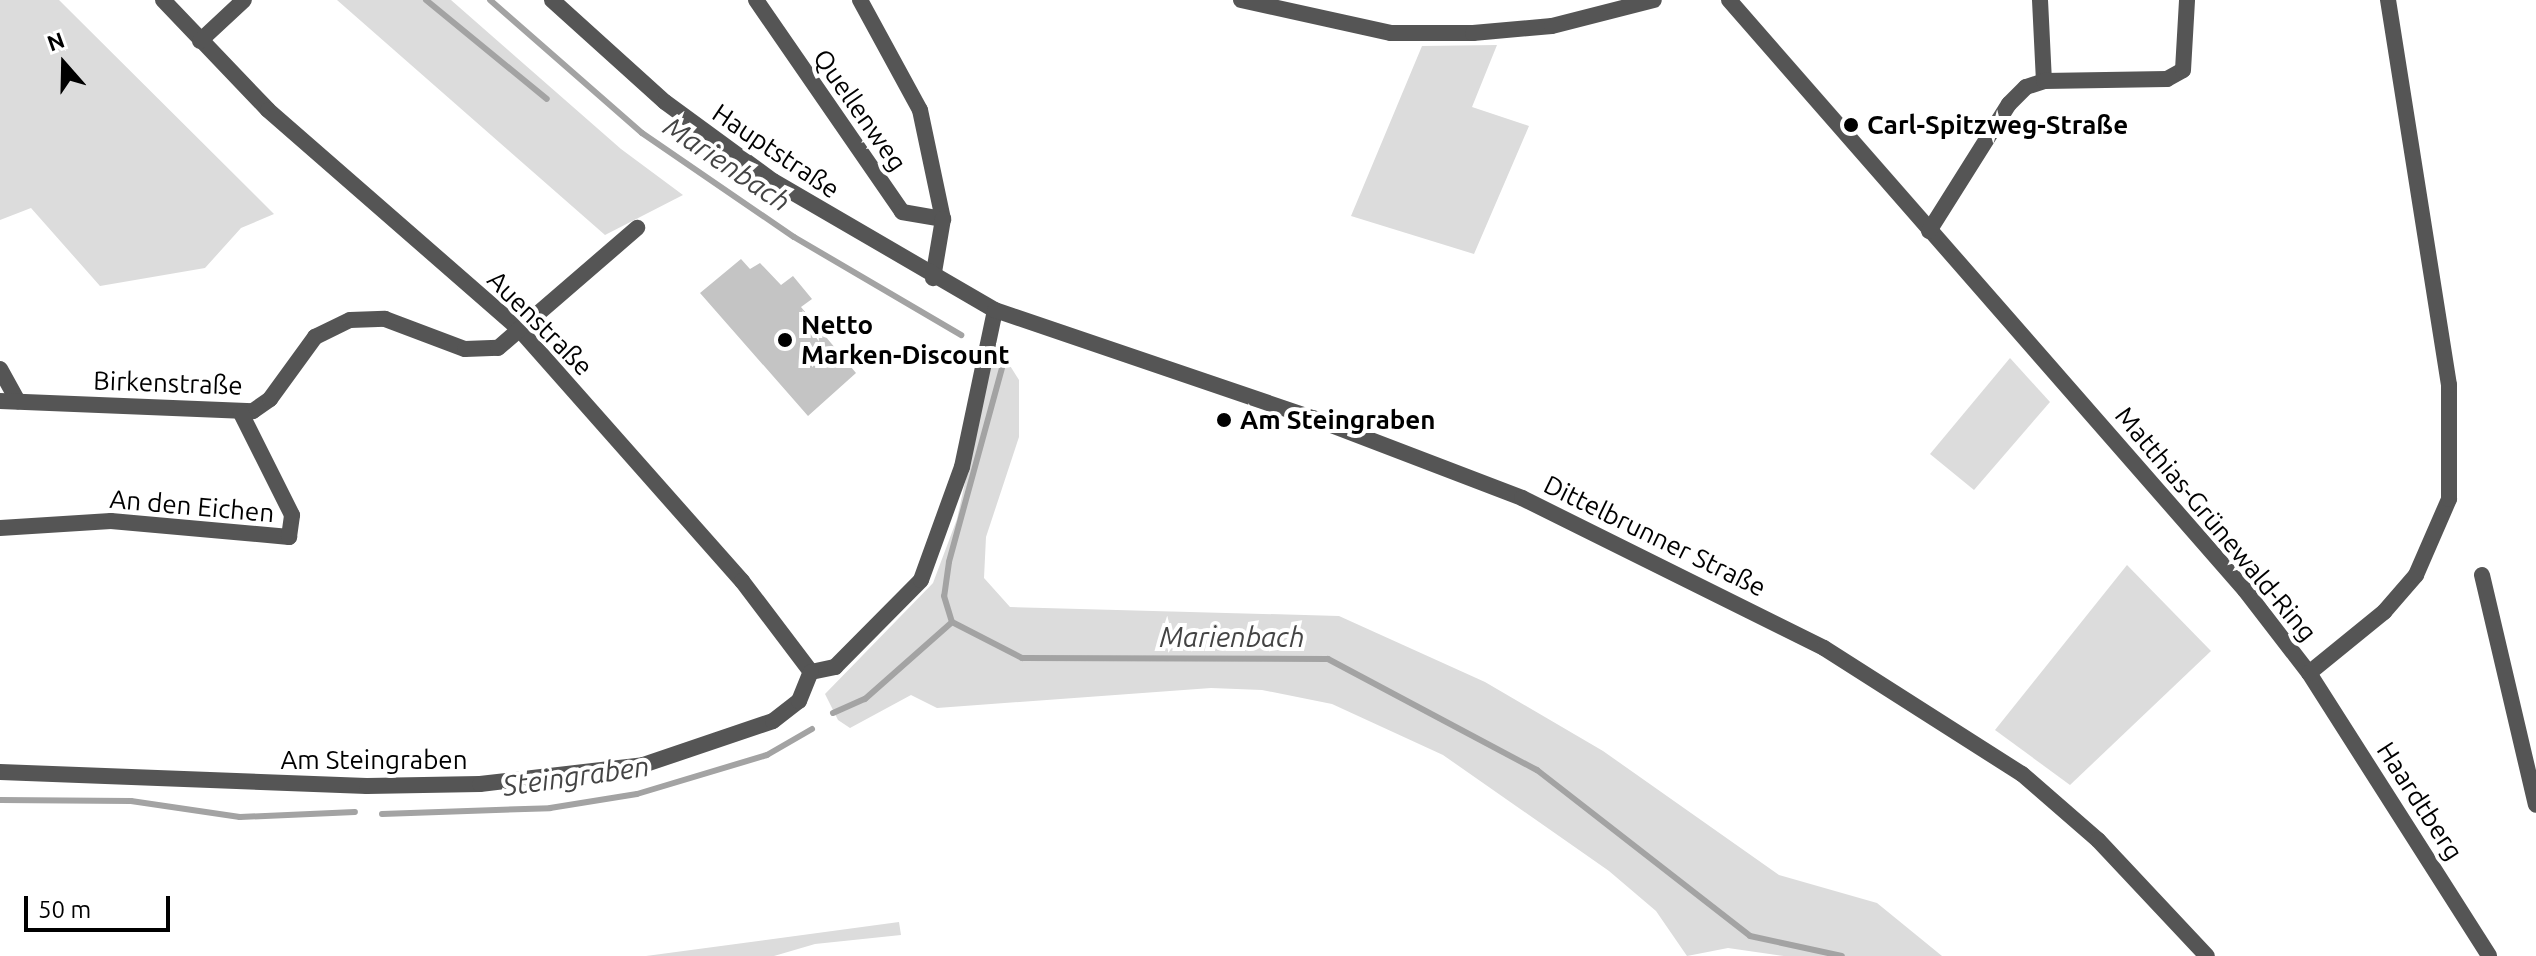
<!DOCTYPE html>
<html>
<head>
<meta charset="utf-8">
<style>
	body { margin:0 }
	#map { position:relative; width:2536px; height:956px; overflow:hidden; background:#fff; font-family:Ubuntu,sans-serif }
	div>[style] { position:absolute }
	.green>* { inset:0; background:#dcdcdc }
	.stream>* { height:6px; margin:-3px; padding:0 3px; transform-origin:3px; border-radius:3px; background:#a3a3a3 }
	.building>* { inset:0; background:#c4c4c4 }
	.minor>* { height:16px; margin:-8px; padding:0 8px; transform-origin:8px; border-radius:8px; background:#555 }
	.tertiary>* { height:16px; margin:-8px; padding:0 8px; transform-origin:8px; border-radius:8px; background:#555 }
	.dots>* { width:22px; height:22px; translate:-50% -50%; box-sizing:border-box; border:4px solid #fff; border-radius:50% }
	span { translate:-50% -50%; white-space:nowrap; text-align:center; line-height:1.15; -webkit-text-stroke:8px #fff; paint-order:stroke }
	.street-label { font-size:26px; color:#000 }
	.poi-label { font-size:26px; color:#000; font-weight:700 }
	.left { translate:0 -50%; text-align:left }
	.water-label { font-size:28px; color:#444; font-style:italic }
	.north { position:absolute; left:24px; top:24px; width:80px; height:80px; -webkit-text-stroke:6px #fff; paint-order:stroke; rotate:340deg; font-size:22px; font-weight:700; line-height:32px; text-align:center; color:#000 }
	.north::after { content:''; display:block; margin:auto; width:28px; height:36px; background:#000; clip-path:polygon(50% 0,100% 100%,50% 72%,0 100%) }
	.scale { position:absolute; left:24px; top:896px; width:146px; height:36px; box-sizing:border-box; border:4px solid #000; border-top:0; padding-left:10px; font-size:24px; line-height:28px; white-space:nowrap; color:#000; -webkit-text-stroke:6px #fff; paint-order:stroke }
</style>
</head>
<body>
<div id="map">
	<div class="green">
		<div style="clip-path:polygon(0 0,59px 0,274px 214px,241px 228px,205px 268px,100px 286px,31px 208px,0 220px)"></div>
		<div style="clip-path:polygon(337px 0,451px 0,621px 149px,683px 195px,605px 235px)"></div>
		<div style="clip-path:polygon(1497px 45px,1472px 107px,1529px 126px,1474px 254px,1351px 216px,1422px 46px)"></div>
		<div style="clip-path:polygon(1004px 356px,1019px 380px,1019px 437px,986px 537px,984px 578px,1010px 607px,1339px 616px,1485px 682px,1603px 751px,1779px 875px,1877px 903px,1942px 956px,1784px 956px,1728px 948px,1687px 956px,1656px 911px,1609px 871px,1443px 755px,1332px 704px,1262px 690px,1211px 688px,937px 708px,911px 695px,850px 728px,838px 720px,825px 694px,933px 583px,957px 519px,991px 363px)"></div>
		<div style="clip-path:polygon(2010px 358px,2050px 402px,1974px 490px,1930px 454px)"></div>
		<div style="clip-path:polygon(2127px 565px,2211px 651px,2070px 785px,1995px 730px)"></div>
		<div style="clip-path:polygon(899px 922px,901px 935px,815px 944px,774px 956px,646px 956px)"></div>
	</div>
	<div class="stream">
		<div style="left:426px;top:0;width:156px;rotate:39.3deg"></div>
		<div style="left:490px;top:0;width:202px;rotate:41.2deg"></div>
		<div style="left:642px;top:133px;width:184px;rotate:34.4deg"></div>
		<div style="left:794px;top:237px;width:194px;rotate:30.4deg"></div>
		<div style="left:1002px;top:368px;width:201px;rotate:105.3deg"></div>
		<div style="left:949px;top:562px;width:34px;rotate:98deg"></div>
		<div style="left:944px;top:596px;width:27px;rotate:73deg"></div>
		<div style="left:952px;top:622px;width:79px;rotate:27.2deg"></div>
		<div style="left:1022px;top:658px;width:306px;rotate:0.2deg"></div>
		<div style="left:1328px;top:659px;width:237px;rotate:28deg"></div>
		<div style="left:1537px;top:770px;width:270px;rotate:37.9deg"></div>
		<div style="left:1750px;top:936px;width:94px;rotate:12.3deg"></div>
		<div style="left:833px;top:713px;width:35px;rotate:-24deg"></div>
		<div style="left:865px;top:699px;width:116px;rotate:-41.5deg"></div>
		<div style="left:0;top:800px;width:131px;rotate:0.4deg"></div>
		<div style="left:131px;top:801px;width:110px;rotate:8.4deg"></div>
		<div style="left:240px;top:817px;width:115px;rotate:-2.5deg"></div>
		<div style="left:382px;top:814px;width:168px;rotate:-2deg"></div>
		<div style="left:550px;top:808px;width:88px;rotate:-9.1deg"></div>
		<div style="left:637px;top:794px;width:136px;rotate:-16.7deg"></div>
		<div style="left:767px;top:755px;width:52px;rotate:-30deg"></div>
	</div>
	<div class="building">
		<div style="clip-path:polygon(741px 259px,750px 269px,760px 263px,781px 285px,793px 276px,812px 299px,801px 307px,856px 373px,808px 416px,700px 293px)"></div>
	</div>
	<div class="minor">
		<div style="left:163px;top:0;width:152px;rotate:46.3deg"></div>
		<div style="left:268px;top:110px;width:333px;rotate:41.1deg"></div>
		<div style="left:519px;top:329px;width:337px;rotate:48.5deg"></div>
		<div style="left:742px;top:581px;width:114px;rotate:52.8deg"></div>
		<div style="left:756px;top:0;width:257px;rotate:55.4deg"></div>
		<div style="left:902px;top:212px;width:42px;rotate:9.7deg"></div>
		<div style="left:860px;top:0;width:125px;rotate:61.4deg"></div>
		<div style="left:920px;top:110px;width:111px;rotate:78.1deg"></div>
		<div style="left:943px;top:219px;width:60px;rotate:99.6deg"></div>
		<div style="left:1241px;top:0;width:154px;rotate:12.4deg"></div>
		<div style="left:1391px;top:33px;width:82px"></div>
		<div style="left:1473px;top:33px;width:79px;rotate:-5.1deg"></div>
		<div style="left:1552px;top:26px;width:105px;rotate:-14.3deg"></div>
		<div style="left:1729px;top:0;width:784px;rotate:48.83deg"></div>
		<div style="left:2245px;top:590px;width:105px;rotate:52.4deg"></div>
		<div style="left:2309px;top:673px;width:335px;rotate:57.5deg"></div>
		<div style="left:2040px;top:0;width:81px;rotate:87.2deg"></div>
		<div style="left:200px;top:41px;width:60px;rotate:-43deg"></div>
		<div style="left:1929px;top:231px;width:150px;rotate:-57.8deg"></div>
		<div style="left:2009px;top:104px;width:24px;rotate:-45deg"></div>
		<div style="left:2026px;top:87px;width:19px;rotate:-18deg"></div>
		<div style="left:2044px;top:81px;width:123px;rotate:-0.9deg"></div>
		<div style="left:2167px;top:79px;width:18px;rotate:-29deg"></div>
		<div style="left:2183px;top:70px;width:70px;rotate:-86.7deg"></div>
		<div style="left:0;top:369px;width:37px;rotate:61deg"></div>
		<div style="left:0;top:401px;width:253px;rotate:2.3deg"></div>
		<div style="left:253px;top:411px;width:21px;rotate:-35deg"></div>
		<div style="left:270px;top:399px;width:77px;rotate:-54deg"></div>
		<div style="left:315px;top:337px;width:39px;rotate:-26deg"></div>
		<div style="left:350px;top:320px;width:35px;rotate:-2deg"></div>
		<div style="left:385px;top:319px;width:85px;rotate:20.6deg"></div>
		<div style="left:465px;top:349px;width:33px;rotate:-2deg"></div>
		<div style="left:498px;top:348px;width:184px;rotate:-40.8deg"></div>
		<div style="left:0;top:528px;width:111px;rotate:-3.6deg"></div>
		<div style="left:111px;top:521px;width:179px;rotate:5.1deg"></div>
		<div style="left:289px;top:537px;width:22px;rotate:-82deg"></div>
		<div style="left:292px;top:515px;width:114px;rotate:-116.6deg"></div>
		<div style="left:2482px;top:575px;width:236px;rotate:76.8deg"></div>
		<div style="left:811px;top:672px;width:25px;rotate:-12deg"></div>
		<div style="left:835px;top:667px;width:122px;rotate:-45.3deg"></div>
		<div style="left:921px;top:580px;width:120px;rotate:-70.1deg"></div>
		<div style="left:962px;top:467px;width:160px;rotate:-78.1deg"></div>
		<div style="left:2309px;top:673px;width:97px;rotate:-39.1deg"></div>
		<div style="left:2384px;top:612px;width:49px;rotate:-49.1deg"></div>
		<div style="left:2416px;top:575px;width:83px;rotate:-66.5deg"></div>
		<div style="left:2449px;top:499px;width:114px;rotate:-90deg"></div>
		<div style="left:2449px;top:385px;width:390px;rotate:-99deg"></div>
		<div style="left:0;top:772px;width:367px;rotate:2.2deg"></div>
		<div style="left:367px;top:786px;width:113px;rotate:-1deg"></div>
		<div style="left:480px;top:784px;width:164px;rotate:-6.6deg"></div>
		<div style="left:643px;top:765px;width:137px;rotate:-18.7deg"></div>
		<div style="left:773px;top:721px;width:33px;rotate:-38deg"></div>
		<div style="left:799px;top:701px;width:31px;rotate:-68deg"></div>
	</div>
	<div class="tertiary">
		<div style="left:552px;top:0;width:152px;rotate:42.1deg"></div>
		<div style="left:665px;top:102px;width:134px;rotate:36.2deg"></div>
		<div style="left:773px;top:181px;width:257px;rotate:30.2deg"></div>
		<div style="left:995px;top:310px;width:336px;rotate:18.8deg"></div>
		<div style="left:1313px;top:418px;width:224px;rotate:20.9deg"></div>
		<div style="left:1522px;top:498px;width:337px;rotate:26.4deg"></div>
		<div style="left:1824px;top:648px;width:235px;rotate:32.5deg"></div>
		<div style="left:2022px;top:774px;width:101px;rotate:41deg"></div>
		<div style="left:2098px;top:840px;width:159px;rotate:46.8deg"></div>
	</div>
	<div class="dots">
		<div style="left:1851px;top:125px;background:#000"></div>
		<div style="left:785px;top:340px;background:#000"></div>
		<div style="left:1224px;top:420px;background:#000"></div>
	</div>
	<div class="street-label">
		<span style="left:860px;top:110px;rotate:55deg">Quellenweg</span>
		<span style="left:776px;top:151px;rotate:34deg">Hauptstraße</span>
		<span style="left:540px;top:323px;rotate:45deg">Auenstraße</span>
		<span style="left:168px;top:383px;rotate:2deg">Birkenstraße</span>
		<span style="left:192px;top:506px;rotate:5deg">An den Eichen</span>
		<span style="left:2216px;top:524px;rotate:50deg">Matthias-Grünewald-Ring</span>
		<span style="left:1655px;top:536px;rotate:26deg">Dittelbrunner Straße</span>
		<span style="left:374px;top:760px">Am Steingraben</span>
		<span style="left:2420px;top:801px;rotate:57deg">Haardtberg</span>
	</div>
	<div class="poi-label">
		<span class="left" style="left:1867px;top:125px">Carl-Spitzweg-Straße</span>
		<span class="left" style="left:801px;top:340px">Netto<br>Marken-Discount</span>
		<span class="left" style="left:1240px;top:420px">Am Steingraben</span>
	</div>
	<div class="water-label">
		<span style="left:727px;top:164px;rotate:34deg">Marienbach</span>
		<span style="left:1232px;top:637px">Marienbach</span>
		<span style="left:576px;top:776px;rotate:-8deg">Steingraben</span>
	</div>
	<div class="north">N</div>
	<div class="scale">50 m</div>
</div>
</body>
</html>
